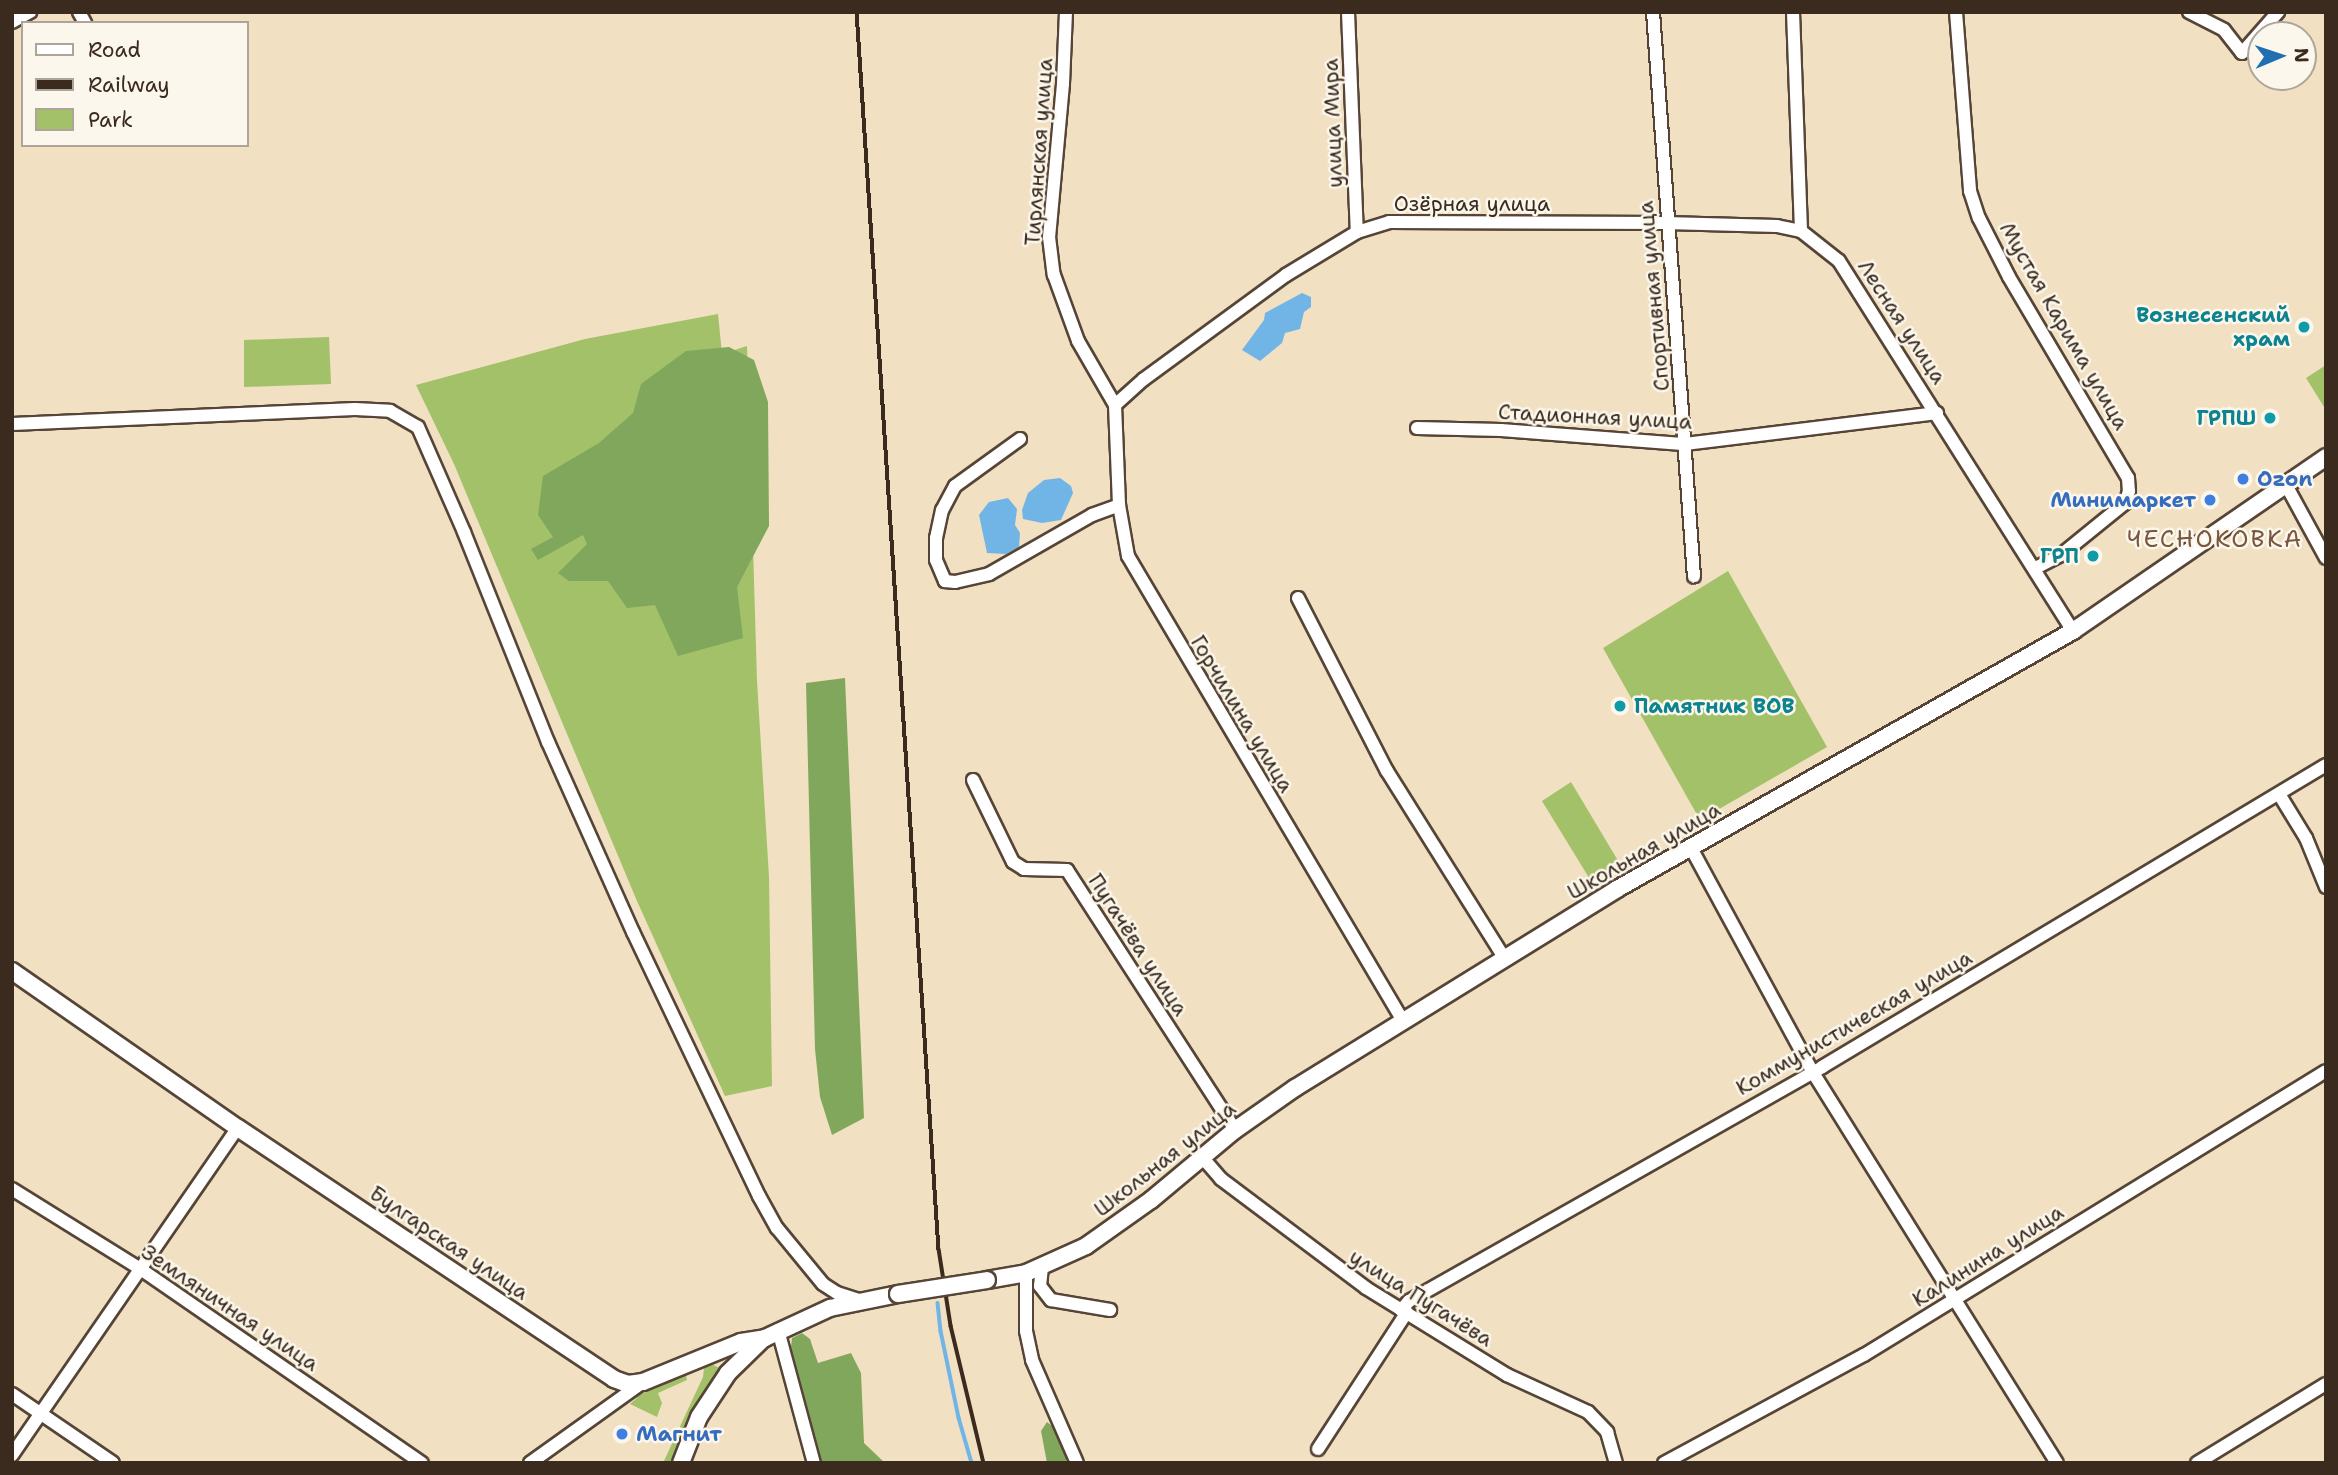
<!DOCTYPE html>
<html>
<head>
<meta charset="utf-8">
<style>
	body { margin:0 }
	#map { position:relative; width:2338px; height:1475px; overflow:hidden; background:#f1e0c2; font-family:"Shantell Sans",sans-serif }
	div>[style] { position:absolute }
	.green>* { inset:0; background:#a2c168 }
	.forest>* { inset:0; background:#81a75c }
	.water>* { inset:0; background:#71b5e7 }
	.stream>* { height:3.5px; margin:-1.75px; padding:0 1.75px; transform-origin:1.75px; border-radius:1.75px; background:#71b5e7 }
	.roads { filter:drop-shadow(2px 0 #564537) drop-shadow(-2px 0 #564537) drop-shadow(0 2px #564537) drop-shadow(0 -2px #564537) }
	.minor>* { height:12px; margin:-6px; padding:0 6px; transform-origin:6px; border-radius:6px; background:#fff }
	.tertiary>* { height:16px; margin:-8px; padding:0 8px; transform-origin:8px; border-radius:8px; background:#fff }
	.rail>* { height:3.5px; margin:-1.75px; padding:0 1.75px; transform-origin:1.75px; border-radius:1.75px; background:#3b2a1e }
	.bridges { filter:drop-shadow(2px 0 #564537) drop-shadow(-2px 0 #564537) drop-shadow(0 2px #564537) drop-shadow(0 -2px #564537) }
	.tertiary-bridge>* { height:16px; margin:-8px; padding:0 8px; transform-origin:8px; border-radius:8px; background:#fff }
	.dots>* { width:19px; height:19px; translate:-50% -50%; box-sizing:border-box; border:4px solid #fbf7ec; border-radius:50% }
	span { translate:-50% -50%; white-space:nowrap; text-align:center; line-height:1.15; -webkit-text-stroke:5px #fbf7ec; paint-order:stroke }
	.street-label { font-size:21px; color:#3b2a1e }
	.culture-label { font-size:21px; color:#0d838f; font-weight:700 }
	.right { translate:-100% -50%; text-align:right }
	.left { translate:0 -50%; text-align:left }
	.shop-label { font-size:21px; color:#366cbe; font-weight:700 }
	.quarter-label { font-size:24px; color:#7a563c; letter-spacing:2px }
	.frame { position:absolute; inset:0; border:14px solid #3b2a1e; pointer-events:none }
	.legend { position:absolute; left:21px; top:21px; width:228px; height:126px; box-sizing:border-box; background:#fbf7ec; border:2px solid #aea59a; margin:0; padding:9px 12px; list-style:none; font-size:21px; color:#3b2a1e }
	.legend li { display:flex; align-items:center; gap:14px; height:35px }
	.legend b { width:35px; border:2px solid #aea59a }
	.north { position:absolute; left:2247px; top:21px; width:70px; height:70px; box-sizing:border-box; background:#fbf7ec; border:2px solid #aea59a; border-radius:50%; rotate:88deg; font-size:19px; font-weight:700; line-height:28px; text-align:center; color:#3b2a1e }
	.north::after { content:''; display:block; margin:auto; width:24px; height:32px; background:#1f6fb2; clip-path:polygon(50% 0,100% 100%,50% 72%,0 100%) }
</style>
</head>
<body>
<div id="map">
	<div class="green">
		<div style="clip-path:polygon(718px 314px,722px 354px,747px 346px,757px 681px,769px 877px,772px 1086px,725px 1096px,637px 901px,454px 464px,416px 385px,585px 339px)"></div>
		<div style="clip-path:polygon(329px 337px,331px 384px,244px 387px,244px 340px)"></div>
		<div style="clip-path:polygon(2326px 365px,2326px 410px,2306px 378px)"></div>
		<div style="clip-path:polygon(1728px 571px,1827px 747px,1700px 820px,1603px 648px)"></div>
		<div style="clip-path:polygon(1571px 782px,1620px 864px,1591px 881px,1542px 801px)"></div>
		<div style="clip-path:polygon(713px 1365px,720px 1368px,694px 1410px,672px 1463px,663px 1463px,703px 1377px,704px 1368px)"></div>
		<div style="clip-path:polygon(686px 1375px,687px 1380px,658px 1393px,662px 1403px,657px 1417px,630px 1404px,637px 1398px,636px 1396px)"></div>
	</div>
	<div class="forest">
		<div style="clip-path:polygon(729px 347px,754px 360px,768px 402px,769px 526px,737px 587px,743px 638px,678px 656px,655px 605px,627px 608px,608px 581px,569px 581px,558px 573px,587px 544px,583px 535px,538px 560px,531px 549px,553px 537px,538px 515px,543px 476px,599px 443px,633px 413px,641px 384px,686px 351px)"></div>
		<div style="clip-path:polygon(845px 678px,864px 1118px,832px 1135px,820px 1097px,815px 1049px,806px 683px)"></div>
		<div style="clip-path:polygon(802px 1333px,810px 1339px,818px 1363px,851px 1353px,861px 1373px,864px 1443px,885px 1463px,821px 1463px,791px 1347px,792px 1338px)"></div>
		<div style="clip-path:polygon(1047px 1422px,1057px 1430px,1068px 1456px,1065px 1463px,1047px 1463px,1041px 1431px)"></div>
	</div>
	<div class="water">
		<div style="clip-path:polygon(1302px 293px,1311px 297px,1311px 307px,1304px 312px,1300px 329px,1285px 333px,1282px 343px,1260px 361px,1242px 350px,1264px 320px,1265px 313px)"></div>
		<div style="clip-path:polygon(1060px 478px,1071px 486px,1073px 493px,1061px 520px,1042px 523px,1023px 519px,1022px 510px,1028px 493px,1044px 480px)"></div>
		<div style="clip-path:polygon(1008px 498px,1017px 509px,1015px 525px,1020px 533px,1019px 547px,1006px 554px,987px 553px,979px 515px,989px 502px)"></div>
	</div>
	<div class="stream">
		<div style="left:938px;top:1303px;width:28px;rotate:84deg"></div>
		<div style="left:941px;top:1331px;width:89px;rotate:78.3deg"></div>
		<div style="left:959px;top:1418px;width:47px;rotate:73.9deg"></div>
	</div>
	<div class="roads">
		<div class="minor">
			<div style="left:79px;top:12px;width:13px;rotate:61deg"></div>
			<div style="left:1066px;top:12px;width:72px;rotate:92.4deg"></div>
			<div style="left:1063px;top:84px;width:154px;rotate:95.2deg"></div>
			<div style="left:1049px;top:237px;width:38px;rotate:83deg"></div>
			<div style="left:1054px;top:275px;width:70px;rotate:70deg"></div>
			<div style="left:1078px;top:341px;width:74px;rotate:60deg"></div>
			<div style="left:1115px;top:405px;width:100px;rotate:87.7deg"></div>
			<div style="left:1119px;top:505px;width:52px;rotate:80deg"></div>
			<div style="left:1128px;top:556px;width:540px;rotate:59.4deg"></div>
			<div style="left:1348px;top:12px;width:220px;rotate:87.7deg"></div>
			<div style="left:1653px;top:12px;width:566px;rotate:85.85deg"></div>
			<div style="left:1793px;top:12px;width:219px;rotate:87.9deg"></div>
			<div style="left:1801px;top:231px;width:48px;rotate:38.3deg"></div>
			<div style="left:1839px;top:261px;width:438px;rotate:57.7deg"></div>
			<div style="left:1956px;top:12px;width:180px;rotate:85.5deg"></div>
			<div style="left:1970px;top:191px;width:28px;rotate:72deg"></div>
			<div style="left:1979px;top:218px;width:66px;rotate:63deg"></div>
			<div style="left:2009px;top:277px;width:234px;rotate:59.4deg"></div>
			<div style="left:2128px;top:478px;width:13px;rotate:86deg"></div>
			<div style="left:2129px;top:491px;width:13px;rotate:108deg"></div>
			<div style="left:2125px;top:503px;width:82px;rotate:140.9deg"></div>
			<div style="left:2061px;top:555px;width:30px;rotate:153deg"></div>
			<div style="left:2189px;top:12px;width:39px;rotate:27deg"></div>
			<div style="left:2224px;top:30px;width:29px;rotate:52deg"></div>
			<div style="left:2242px;top:53px;width:55px;rotate:-48.7deg"></div>
			<div style="left:12px;top:22px;width:21px;rotate:-29deg"></div>
			<div style="left:1115px;top:405px;width:39px;rotate:-42deg"></div>
			<div style="left:1144px;top:379px;width:176px;rotate:-36.2deg"></div>
			<div style="left:1286px;top:275px;width:83px;rotate:-31.2deg"></div>
			<div style="left:1357px;top:232px;width:34px;rotate:-17deg"></div>
			<div style="left:1389px;top:222px;width:277px;rotate:0.2deg"></div>
			<div style="left:1666px;top:223px;width:111px;rotate:1.5deg"></div>
			<div style="left:1777px;top:226px;width:25px;rotate:12deg"></div>
			<div style="left:12px;top:424px;width:343px;rotate:-2.5deg"></div>
			<div style="left:355px;top:409px;width:35px;rotate:3deg"></div>
			<div style="left:390px;top:411px;width:32px;rotate:30deg"></div>
			<div style="left:418px;top:427px;width:115px;rotate:66.3deg"></div>
			<div style="left:464px;top:532px;width:226px;rotate:68.2deg"></div>
			<div style="left:548px;top:742px;width:208px;rotate:65.9deg"></div>
			<div style="left:633px;top:932px;width:293px;rotate:64.5deg"></div>
			<div style="left:759px;top:1196px;width:37px;rotate:61deg"></div>
			<div style="left:777px;top:1228px;width:72px;rotate:50.6deg"></div>
			<div style="left:823px;top:1284px;width:17px;rotate:33deg"></div>
			<div style="left:837px;top:1293px;width:22px;rotate:18deg"></div>
			<div style="left:1417px;top:428px;width:84px;rotate:1.4deg"></div>
			<div style="left:1501px;top:430px;width:185px;rotate:4.4deg"></div>
			<div style="left:1685px;top:444px;width:254px;rotate:-7deg"></div>
			<div style="left:1020px;top:439px;width:80px;rotate:144.1deg"></div>
			<div style="left:955px;top:486px;width:27px;rotate:118deg"></div>
			<div style="left:942px;top:510px;width:29px;rotate:102deg"></div>
			<div style="left:936px;top:538px;width:22px;rotate:90deg"></div>
			<div style="left:936px;top:560px;width:23px;rotate:67deg"></div>
			<div style="left:945px;top:581px;width:10px;rotate:6deg"></div>
			<div style="left:955px;top:582px;width:35px;rotate:-13deg"></div>
			<div style="left:989px;top:574px;width:119px;rotate:-29.8deg"></div>
			<div style="left:1092px;top:515px;width:29px;rotate:-20deg"></div>
			<div style="left:2286px;top:485px;width:83px;rotate:61.3deg"></div>
			<div style="left:1298px;top:598px;width:195px;rotate:62.8deg"></div>
			<div style="left:1387px;top:771px;width:222px;rotate:57.9deg"></div>
			<div style="left:973px;top:780px;width:91px;rotate:64deg"></div>
			<div style="left:1013px;top:862px;width:13px;rotate:32deg"></div>
			<div style="left:1024px;top:869px;width:43px;rotate:1.3deg"></div>
			<div style="left:1067px;top:870px;width:310px;rotate:57.1deg"></div>
			<div style="left:2279px;top:794px;width:52px;rotate:58.5deg"></div>
			<div style="left:2306px;top:838px;width:53px;rotate:67.8deg"></div>
			<div style="left:1691px;top:848px;width:254px;rotate:61.5deg"></div>
			<div style="left:1812px;top:1071px;width:462px;rotate:58deg"></div>
			<div style="left:1202px;top:1157px;width:29px;rotate:49deg"></div>
			<div style="left:1221px;top:1179px;width:181px;rotate:36.9deg"></div>
			<div style="left:1366px;top:1288px;width:166px;rotate:31.7deg"></div>
			<div style="left:1507px;top:1375px;width:89px;rotate:24.6deg"></div>
			<div style="left:1588px;top:1412px;width:28px;rotate:46deg"></div>
			<div style="left:1607px;top:1432px;width:32px;rotate:74deg"></div>
			<div style="left:12px;top:1189px;width:153px;rotate:31.9deg"></div>
			<div style="left:142px;top:1270px;width:340px;rotate:34.6deg"></div>
			<div style="left:1042px;top:1267px;width:19px;rotate:96deg"></div>
			<div style="left:1040px;top:1286px;width:18px;rotate:52deg"></div>
			<div style="left:1051px;top:1300px;width:60px;rotate:9.6deg"></div>
			<div style="left:1026px;top:1273px;width:58px;rotate:90deg"></div>
			<div style="left:1026px;top:1331px;width:30px;rotate:78deg"></div>
			<div style="left:1032px;top:1360px;width:112px;rotate:66.4deg"></div>
			<div style="left:1401px;top:1310px;width:12px;rotate:-48deg"></div>
			<div style="left:1409px;top:1301px;width:475px;rotate:-29.5deg"></div>
			<div style="left:1822px;top:1067px;width:588px;rotate:-30.93deg"></div>
			<div style="left:778px;top:1330px;width:138px;rotate:74.9deg"></div>
			<div style="left:12px;top:1394px;width:122px;rotate:34.3deg"></div>
			<div style="left:1318px;top:1449px;width:163px;rotate:-57deg"></div>
			<div style="left:12px;top:1455px;width:397px;rotate:-55.4deg"></div>
			<div style="left:530px;top:1463px;width:139px;rotate:-35.6deg"></div>
			<div style="left:1664px;top:1463px;width:227px;rotate:-28.4deg"></div>
			<div style="left:1864px;top:1355px;width:542px;rotate:-31.58deg"></div>
			<div style="left:2197px;top:1463px;width:151px;rotate:-31.5deg"></div>
		</div>
		<div class="tertiary">
			<div style="left:12px;top:971px;width:275px;rotate:34.8deg"></div>
			<div style="left:238px;top:1128px;width:452px;rotate:33.7deg"></div>
			<div style="left:614px;top:1379px;width:15px;rotate:20deg"></div>
			<div style="left:628px;top:1384px;width:15px;rotate:-8deg"></div>
			<div style="left:643px;top:1382px;width:106px;rotate:-22.2deg"></div>
			<div style="left:741px;top:1342px;width:24px;rotate:-9deg"></div>
			<div style="left:765px;top:1338px;width:72px;rotate:-24.8deg"></div>
			<div style="left:830px;top:1308px;width:69px;rotate:-11.6deg"></div>
			<div style="left:987px;top:1280px;width:40px;rotate:-10deg"></div>
			<div style="left:1026px;top:1273px;width:66px;rotate:-24.2deg"></div>
			<div style="left:1086px;top:1246px;width:80px;rotate:-35.3deg"></div>
			<div style="left:1151px;top:1200px;width:109px;rotate:-39.8deg"></div>
			<div style="left:1235px;top:1130px;width:73px;rotate:-35deg"></div>
			<div style="left:1295px;top:1088px;width:379px;rotate:-31.7deg"></div>
			<div style="left:1617px;top:889px;width:524px;rotate:-29.5deg"></div>
			<div style="left:2073px;top:631px;width:307px;rotate:-34.5deg"></div>
			<div style="left:681px;top:1463px;width:49px;rotate:-68.6deg"></div>
			<div style="left:699px;top:1417px;width:53px;rotate:-56.6deg"></div>
			<div style="left:728px;top:1373px;width:49px;rotate:-44.2deg"></div>
		</div>
	</div>
	<div class="rail">
		<div style="left:857px;top:12px;width:1240px;rotate:86.21deg"></div>
		<div style="left:939px;top:1249px;width:78px;rotate:81.1deg"></div>
		<div style="left:951px;top:1326px;width:141px;rotate:76.5deg"></div>
	</div>
	<div class="bridges">
		<div class="tertiary-bridge">
			<div style="left:898px;top:1294px;width:90px;rotate:-8.9deg"></div>
		</div>
	</div>
	<div class="dots">
		<div style="left:2304px;top:327px;background:#0f9aa8"></div>
		<div style="left:2270px;top:418px;background:#0f9aa8"></div>
		<div style="left:2243px;top:479px;background:#3f7fe0"></div>
		<div style="left:2210px;top:500px;background:#3f7fe0"></div>
		<div style="left:2093px;top:556px;background:#0f9aa8"></div>
		<div style="left:1620px;top:706px;background:#0f9aa8"></div>
		<div style="left:622px;top:1434px;background:#3f7fe0"></div>
	</div>
	<div class="street-label">
		<span style="left:1333px;top:123px;rotate:-92deg">улица Мира</span>
		<span style="left:1039px;top:152px;rotate:-86deg">Тирлянская улица</span>
		<span style="left:1472px;top:204px">Озёрная улица</span>
		<span style="left:1654px;top:296px;rotate:-95deg">Спортивная улица</span>
		<span style="left:1902px;top:322px;rotate:57deg">Лесная улица</span>
		<span style="left:2064px;top:326px;rotate:60deg">Мустая Карима улица</span>
		<span style="left:1595px;top:417px;rotate:3deg">Стадионная улица</span>
		<span style="left:1242px;top:714px;rotate:59deg">Горчилина улица</span>
		<span style="left:1644px;top:851px;rotate:-30deg">Школьная улица</span>
		<span style="left:1138px;top:945px;rotate:57deg">Пугачёва улица</span>
		<span style="left:1854px;top:1023px;rotate:-30deg">Коммунистическая улица</span>
		<span style="left:1165px;top:1159px;rotate:-38deg">Школьная улица</span>
		<span style="left:449px;top:1243px;rotate:34deg">Булгарская улица</span>
		<span style="left:1988px;top:1256px;rotate:-32deg">Калинина улица</span>
		<span style="left:1421px;top:1298px;rotate:32deg">улица Пугачёва</span>
		<span style="left:230px;top:1308px;rotate:34deg">Земляничная улица</span>
	</div>
	<div class="culture-label">
		<span class="right" style="left:2290px;top:327px">Вознесенский<br>храм</span>
		<span class="right" style="left:2256px;top:418px">ГРПШ</span>
		<span class="right" style="left:2079px;top:556px">ГРП</span>
		<span class="left" style="left:1634px;top:706px">Памятник ВОВ</span>
	</div>
	<div class="shop-label">
		<span class="left" style="left:2257px;top:479px">Ozon</span>
		<span class="right" style="left:2196px;top:500px">Минимаркет</span>
		<span class="left" style="left:636px;top:1434px">Магнит</span>
	</div>
	<div class="quarter-label">
		<span style="left:2215px;top:540px">ЧЕСНОКОВКА</span>
	</div>
	<div class="frame"></div>
	<ul class="legend">
	<li><b style="height:9px;background:#fff"></b>Road</li>
	<li><b style="height:9px;background:#3b2a1e"></b>Railway</li>
	<li><b style="height:19px;background:#a2c168"></b>Park</li>
	</ul>
	<div class="north">N</div>
</div>
</body>
</html>
